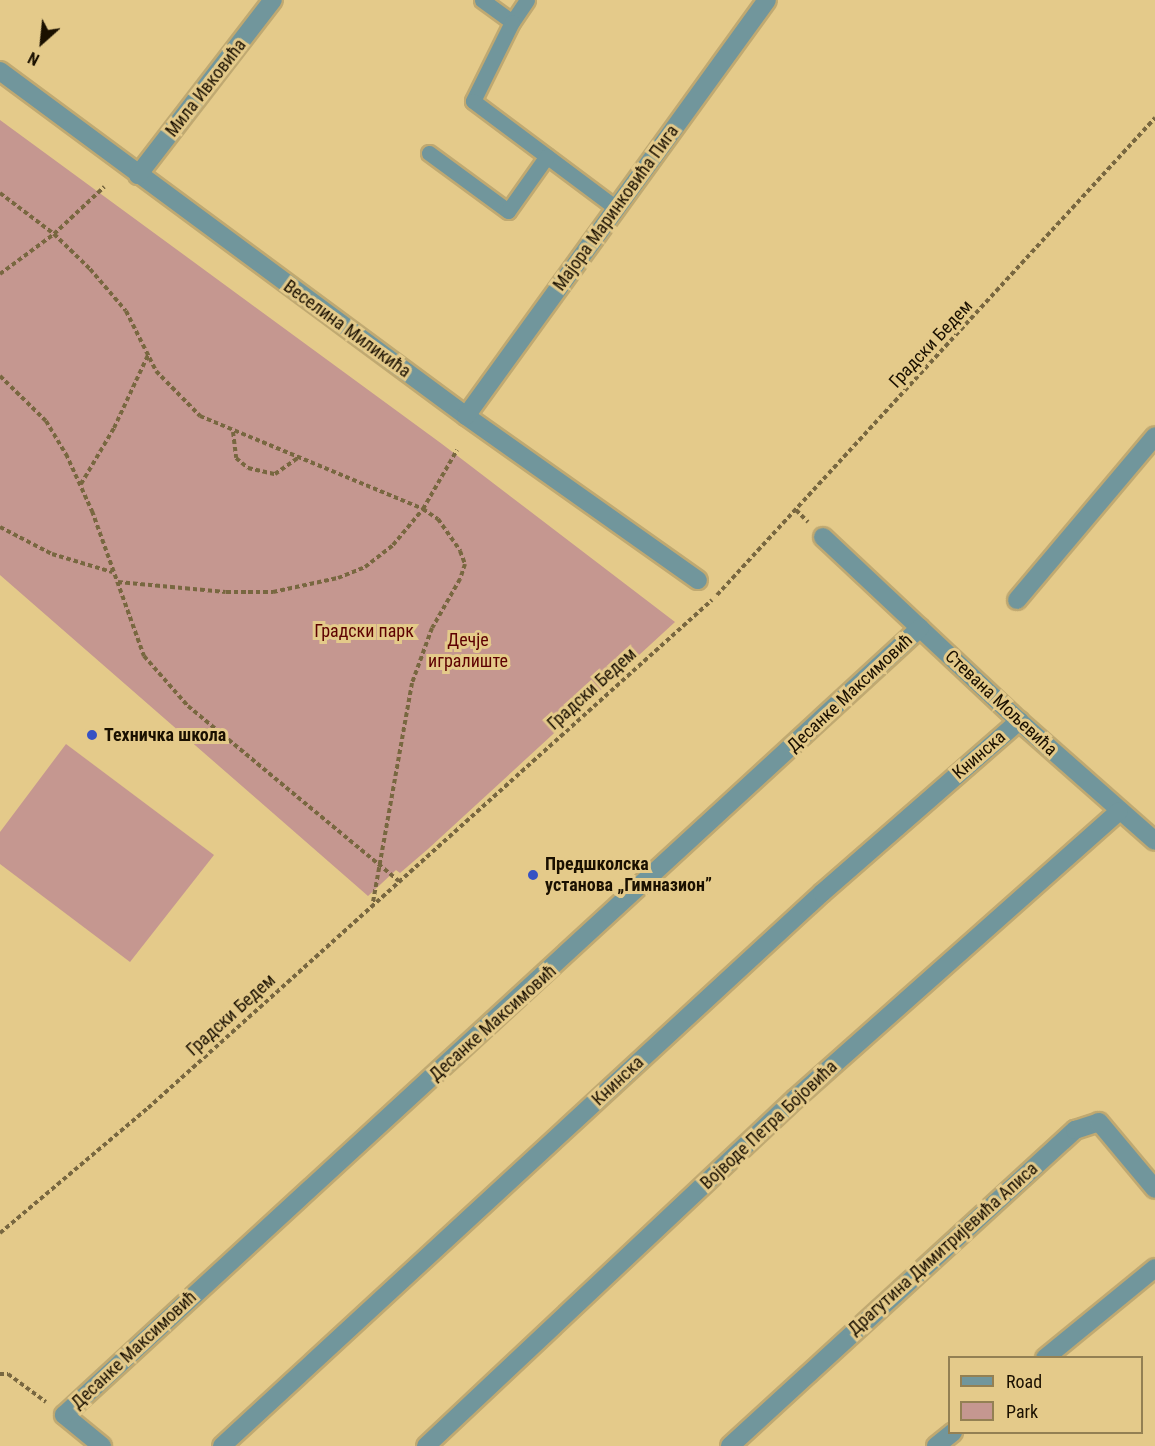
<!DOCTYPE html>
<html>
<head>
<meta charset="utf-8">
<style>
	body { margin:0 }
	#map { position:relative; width:1155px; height:1446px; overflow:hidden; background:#e4ca8a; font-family:"Roboto Condensed",sans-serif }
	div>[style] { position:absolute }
	.green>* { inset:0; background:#c59790 }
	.path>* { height:4px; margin-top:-2px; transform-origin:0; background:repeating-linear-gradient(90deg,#786740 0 4.5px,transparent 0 7.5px) }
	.roads { filter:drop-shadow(2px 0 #c0a971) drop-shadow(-2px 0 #c0a971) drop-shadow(0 2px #c0a971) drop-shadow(0 -2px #c0a971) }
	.lane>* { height:15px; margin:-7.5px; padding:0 7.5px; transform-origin:7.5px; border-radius:7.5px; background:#71969c }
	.street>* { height:18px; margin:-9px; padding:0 9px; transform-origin:9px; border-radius:9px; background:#71969c }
	.dots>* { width:16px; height:16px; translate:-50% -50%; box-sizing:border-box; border:3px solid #e4ca8a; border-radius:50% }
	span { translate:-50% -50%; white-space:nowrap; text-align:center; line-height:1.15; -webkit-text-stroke:6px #e4ca8a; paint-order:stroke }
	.street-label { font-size:18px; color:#1a1000 }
	.park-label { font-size:18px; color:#5d0001 }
	.poi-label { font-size:18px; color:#1a1000; font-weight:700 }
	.left { translate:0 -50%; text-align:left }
	.legend { position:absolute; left:948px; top:1356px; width:195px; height:78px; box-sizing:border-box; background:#e4ca8a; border:2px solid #938053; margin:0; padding:8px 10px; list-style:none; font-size:18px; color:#1a1000 }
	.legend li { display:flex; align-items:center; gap:12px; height:30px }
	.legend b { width:30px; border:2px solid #938053 }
	.north { position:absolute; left:12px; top:12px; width:60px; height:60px; -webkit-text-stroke:4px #e4ca8a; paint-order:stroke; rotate:207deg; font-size:16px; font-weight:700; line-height:24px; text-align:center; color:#1a1000 }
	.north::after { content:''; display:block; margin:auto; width:21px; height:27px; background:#1a1000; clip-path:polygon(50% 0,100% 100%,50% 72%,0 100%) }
</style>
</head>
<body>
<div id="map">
	<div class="green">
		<div style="clip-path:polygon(0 120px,442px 444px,675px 622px,428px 849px,400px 873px,396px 870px,368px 896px,0 575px)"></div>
		<div style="clip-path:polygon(66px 744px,214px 855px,130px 962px,0 864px,0 832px)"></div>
	</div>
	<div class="path">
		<div style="left:0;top:193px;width:68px;rotate:37.2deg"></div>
		<div style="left:54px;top:234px;width:50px;rotate:44.2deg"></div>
		<div style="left:90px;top:269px;width:55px;rotate:49.4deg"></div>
		<div style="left:126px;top:311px;width:67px;rotate:63.4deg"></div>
		<div style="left:156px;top:371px;width:63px;rotate:45.6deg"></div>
		<div style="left:200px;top:416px;width:242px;rotate:22.6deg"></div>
		<div style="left:423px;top:509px;width:18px;rotate:34deg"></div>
		<div style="left:438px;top:519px;width:39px;rotate:55deg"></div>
		<div style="left:460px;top:551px;width:14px;rotate:69deg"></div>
		<div style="left:465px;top:564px;width:16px;rotate:108deg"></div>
		<div style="left:460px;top:579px;width:56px;rotate:119.7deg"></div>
		<div style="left:432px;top:628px;width:59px;rotate:110deg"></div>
		<div style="left:412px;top:683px;width:223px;rotate:100.1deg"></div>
		<div style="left:0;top:274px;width:67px;rotate:-36.5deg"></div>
		<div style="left:54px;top:234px;width:69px;rotate:-43.2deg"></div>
		<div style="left:0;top:376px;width:64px;rotate:44.4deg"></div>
		<div style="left:46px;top:421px;width:39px;rotate:59deg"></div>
		<div style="left:66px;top:454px;width:63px;rotate:65.5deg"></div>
		<div style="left:92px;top:511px;width:154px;rotate:70.3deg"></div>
		<div style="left:144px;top:656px;width:67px;rotate:48.7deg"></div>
		<div style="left:188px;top:706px;width:274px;rotate:39.7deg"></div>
		<div style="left:233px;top:432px;width:26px;rotate:83deg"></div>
		<div style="left:236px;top:458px;width:16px;rotate:40deg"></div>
		<div style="left:248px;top:468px;width:28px;rotate:13deg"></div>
		<div style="left:275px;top:474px;width:28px;rotate:-35deg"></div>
		<div style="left:81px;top:484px;width:65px;rotate:-59.5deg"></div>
		<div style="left:114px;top:428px;width:81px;rotate:-65deg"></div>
		<div style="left:796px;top:510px;width:17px;rotate:45deg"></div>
		<div style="left:0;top:527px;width:59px;rotate:27.4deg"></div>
		<div style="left:52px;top:554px;width:63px;rotate:16.7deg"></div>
		<div style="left:118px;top:582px;width:108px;rotate:5.3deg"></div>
		<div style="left:226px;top:592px;width:47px"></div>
		<div style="left:273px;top:592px;width:66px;rotate:-12.2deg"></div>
		<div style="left:338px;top:578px;width:29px;rotate:-22deg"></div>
		<div style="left:365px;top:567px;width:36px;rotate:-38deg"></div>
		<div style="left:393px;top:545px;width:47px;rotate:-50.2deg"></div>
		<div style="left:423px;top:509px;width:68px;rotate:-60deg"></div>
		<div style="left:717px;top:595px;width:648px;rotate:-47.44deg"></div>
		<div style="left:0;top:1233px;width:194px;rotate:-40.2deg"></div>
		<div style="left:148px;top:1108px;width:759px;rotate:-42.01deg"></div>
		<div style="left:0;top:1374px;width:8px"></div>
		<div style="left:8px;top:1374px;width:47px;rotate:36.4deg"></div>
	</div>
	<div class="roads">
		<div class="lane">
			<div style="left:482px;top:0;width:37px;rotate:36deg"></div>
			<div style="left:527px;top:0;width:27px;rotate:124deg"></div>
			<div style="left:512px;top:22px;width:88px;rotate:116.3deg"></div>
			<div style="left:473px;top:101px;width:179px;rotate:36.8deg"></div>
			<div style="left:429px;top:153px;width:98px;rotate:36.3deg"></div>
			<div style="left:508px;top:211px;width:67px;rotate:-54.7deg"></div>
		</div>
		<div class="street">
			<div style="left:0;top:71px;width:580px;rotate:36.51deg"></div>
			<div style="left:466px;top:416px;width:284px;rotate:35.3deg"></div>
			<div style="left:138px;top:175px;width:221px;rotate:-52.4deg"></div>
			<div style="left:466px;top:416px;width:513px;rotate:-54.11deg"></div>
			<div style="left:823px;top:537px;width:269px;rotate:43.2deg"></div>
			<div style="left:1019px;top:721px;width:181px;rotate:41.4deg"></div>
			<div style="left:1017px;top:600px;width:214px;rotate:-49.9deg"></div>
			<div style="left:1045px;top:1358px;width:142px;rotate:-39.3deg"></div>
			<div style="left:102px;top:1446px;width:49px;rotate:-140.8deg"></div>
			<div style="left:64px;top:1415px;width:1163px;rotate:-42.6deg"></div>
			<div style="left:222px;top:1446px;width:816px;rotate:-42.67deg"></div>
			<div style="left:822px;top:893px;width:262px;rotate:-41.1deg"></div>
			<div style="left:426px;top:1446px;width:507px;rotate:-43.24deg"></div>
			<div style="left:795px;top:1099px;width:433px;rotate:-41.6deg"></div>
			<div style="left:730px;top:1446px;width:468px;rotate:-42.5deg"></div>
			<div style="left:1075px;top:1130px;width:25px;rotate:-18deg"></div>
			<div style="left:1099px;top:1122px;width:87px;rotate:50.1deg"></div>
			<div style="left:936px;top:1446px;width:22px;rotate:-39deg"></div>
		</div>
	</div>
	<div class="dots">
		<div style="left:92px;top:735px;background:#3652c4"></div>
		<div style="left:533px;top:875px;background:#3652c4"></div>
	</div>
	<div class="street-label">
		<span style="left:206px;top:88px;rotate:-52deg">Мила Ивковића</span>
		<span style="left:616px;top:208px;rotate:-54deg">Мајора Маринковића Пига</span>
		<span style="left:347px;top:329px;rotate:36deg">Веселина Миликића</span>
		<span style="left:931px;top:344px;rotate:-47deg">Градски Бедем</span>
		<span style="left:592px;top:689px;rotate:-42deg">Градски Бедем</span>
		<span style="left:850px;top:693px;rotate:-43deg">Десанке Максимовић</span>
		<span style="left:1001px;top:703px;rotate:43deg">Стевана Мољевића</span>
		<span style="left:979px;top:755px;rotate:-41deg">Книнска</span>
		<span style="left:231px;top:1015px;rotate:-42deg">Градски Бедем</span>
		<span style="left:493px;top:1023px;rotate:-42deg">Десанке Максимовић</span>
		<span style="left:618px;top:1081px;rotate:-43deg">Книнска</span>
		<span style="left:769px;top:1125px;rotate:-43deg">Војводе Петра Бојовића</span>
		<span style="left:943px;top:1249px;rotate:-42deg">Драгутина Димитријевића Аписа</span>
		<span style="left:134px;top:1350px;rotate:-43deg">Десанке Максимовић</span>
	</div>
	<div class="park-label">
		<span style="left:364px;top:631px">Градски парк</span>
		<span style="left:468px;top:651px">Дечје<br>игралиште</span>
	</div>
	<div class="poi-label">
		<span class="left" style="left:104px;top:735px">Техничка школа</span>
		<span class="left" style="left:545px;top:875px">Предшколска<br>установа „Гимназион”</span>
	</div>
	<ul class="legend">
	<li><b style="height:8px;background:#71969c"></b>Road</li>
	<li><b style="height:16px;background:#c59790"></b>Park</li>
	</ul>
	<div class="north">N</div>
</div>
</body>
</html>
